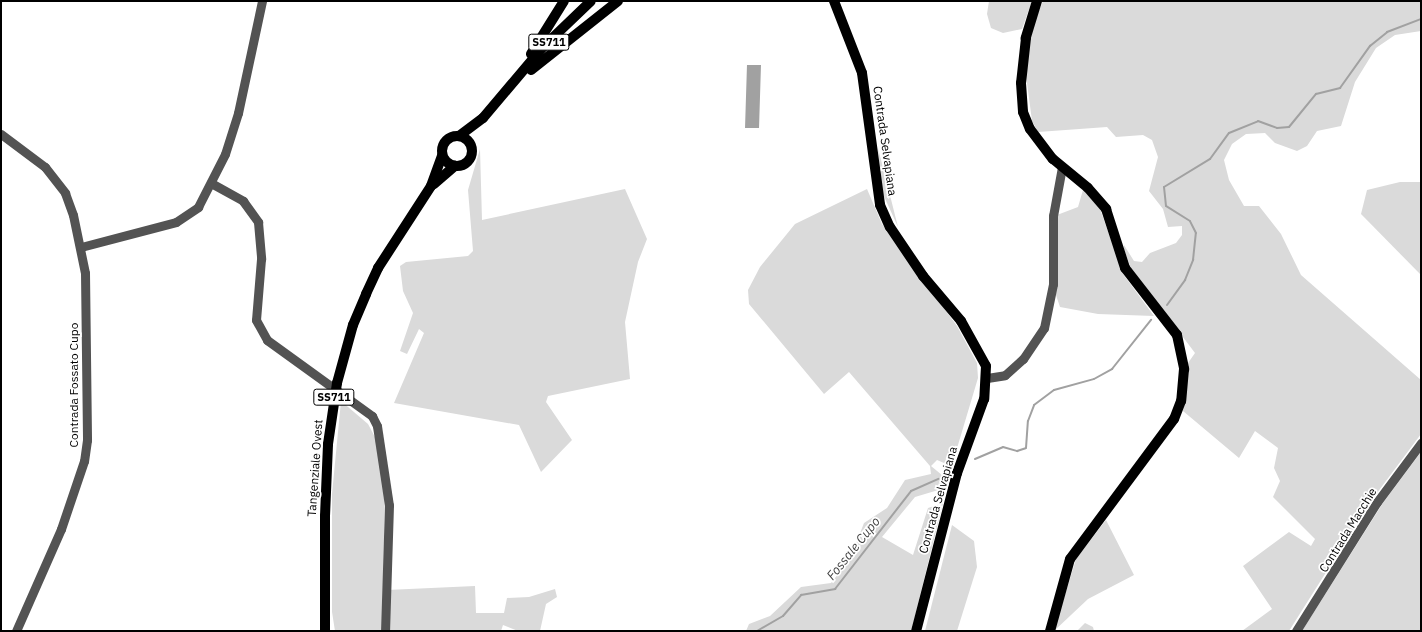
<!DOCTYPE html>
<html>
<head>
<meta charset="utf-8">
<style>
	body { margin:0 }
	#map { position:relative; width:1422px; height:632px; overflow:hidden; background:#fff; font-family:"IBM Plex Sans",sans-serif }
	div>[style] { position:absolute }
	.green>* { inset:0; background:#dadada }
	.water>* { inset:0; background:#a1a1a1 }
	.stream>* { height:2px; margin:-1px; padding:0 1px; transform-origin:1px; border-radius:1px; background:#a1a1a1 }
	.minor>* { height:9px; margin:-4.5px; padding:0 4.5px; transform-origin:4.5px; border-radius:4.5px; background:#535353 }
	.major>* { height:10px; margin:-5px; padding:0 5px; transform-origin:5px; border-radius:5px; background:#000 }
	.major>.ring { margin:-5px; padding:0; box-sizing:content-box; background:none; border:10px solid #000; border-radius:50% }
	span { translate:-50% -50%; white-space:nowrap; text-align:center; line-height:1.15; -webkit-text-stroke:3.5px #fff; paint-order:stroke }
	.shield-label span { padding:1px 3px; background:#fff; border:1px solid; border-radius:3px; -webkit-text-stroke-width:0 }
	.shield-label { font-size:11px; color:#000; font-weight:700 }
	.street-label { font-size:12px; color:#000 }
	.water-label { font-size:13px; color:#424242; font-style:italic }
	.frame { position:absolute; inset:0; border:2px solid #000; pointer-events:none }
</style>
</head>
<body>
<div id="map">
	<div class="green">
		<div style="clip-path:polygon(989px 1px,1032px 1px,1022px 29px,1003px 33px,991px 28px,987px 14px)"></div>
		<div style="clip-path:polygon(1043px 1px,1421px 1px,1421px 31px,1395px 35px,1376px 48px,1355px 82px,1341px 126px,1317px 131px,1307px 146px,1297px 151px,1275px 143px,1265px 133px,1246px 134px,1232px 144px,1224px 160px,1229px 180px,1244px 206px,1259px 206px,1281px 234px,1301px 275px,1421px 380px,1421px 434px,1371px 501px,1289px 631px,1242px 631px,1272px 609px,1243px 566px,1289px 532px,1311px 546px,1315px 539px,1273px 497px,1280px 481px,1274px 468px,1278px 448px,1255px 431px,1239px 458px,1183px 411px,1188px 363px,1195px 353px,1131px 268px,1124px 250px,1124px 245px,1134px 261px,1142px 262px,1150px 253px,1176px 243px,1182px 235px,1182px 226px,1168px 227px,1163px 209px,1149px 191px,1158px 157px,1152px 140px,1143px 135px,1116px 137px,1107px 127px,1038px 132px,1032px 121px,1025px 68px,1033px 25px)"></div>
		<div style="clip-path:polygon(878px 148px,898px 227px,882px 192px)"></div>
		<div style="clip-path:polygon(480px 149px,482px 220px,625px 189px,647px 239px,638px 262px,625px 322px,630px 379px,548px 396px,546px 402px,572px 440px,541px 472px,519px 425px,394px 403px,424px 333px,419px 329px,407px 354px,400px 351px,413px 313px,403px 291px,400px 266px,406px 262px,468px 256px,473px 251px,468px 190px)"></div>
		<div style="clip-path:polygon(1400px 182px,1421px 182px,1421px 275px,1361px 214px,1367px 190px)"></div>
		<div style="clip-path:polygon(867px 189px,882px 224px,957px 326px,977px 363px,978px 378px,955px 455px,944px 463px,937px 460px,931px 466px,948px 480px,945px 488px,915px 497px,882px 537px,913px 555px,928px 508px,943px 503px,912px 628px,911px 631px,746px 631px,749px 624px,770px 616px,801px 587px,831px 583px,850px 559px,864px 523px,887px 508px,905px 480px,931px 474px,930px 466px,849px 372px,824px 394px,749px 304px,748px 290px,760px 267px,795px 224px)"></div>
		<div style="clip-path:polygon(1083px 190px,1100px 209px,1123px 274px,1154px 316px,1098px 314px,1060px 307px,1056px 295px,1057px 215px,1078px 207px)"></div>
		<div style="clip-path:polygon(341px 401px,368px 424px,376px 439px,385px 489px,382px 631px,335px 631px,332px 612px,332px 494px)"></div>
		<div style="clip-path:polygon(1421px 452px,1421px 631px,1302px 631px,1383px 503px)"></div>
		<div style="clip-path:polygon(1106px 520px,1134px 575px,1088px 599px,1054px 631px,1076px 559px)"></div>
		<div style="clip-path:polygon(952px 525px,974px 541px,977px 567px,957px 631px,925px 631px)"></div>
		<div style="clip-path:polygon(475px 586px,476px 613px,504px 613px,507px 598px,529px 597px,555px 589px,557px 597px,546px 604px,540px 631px,518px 631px,503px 625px,501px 631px,389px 631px,387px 590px)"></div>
		<div style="clip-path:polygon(1085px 623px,1093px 627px,1094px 631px,1077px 631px)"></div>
	</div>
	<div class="water">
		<div style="clip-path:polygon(747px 65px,761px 65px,759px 128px,745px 128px)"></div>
	</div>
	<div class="stream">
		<div style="left:1167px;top:305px;width:31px;rotate:-54deg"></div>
		<div style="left:1185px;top:280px;width:22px;rotate:-68deg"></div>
		<div style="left:1193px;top:260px;width:27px;rotate:-84deg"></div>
		<div style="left:1196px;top:233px;width:13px;rotate:-117deg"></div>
		<div style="left:1190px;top:221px;width:28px;rotate:-148deg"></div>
		<div style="left:1166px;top:206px;width:19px;rotate:-96deg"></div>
		<div style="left:1164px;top:187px;width:54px;rotate:-31.3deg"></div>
		<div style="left:1210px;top:159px;width:32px;rotate:-54deg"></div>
		<div style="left:1229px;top:133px;width:31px;rotate:-22deg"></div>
		<div style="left:1258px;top:121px;width:20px;rotate:20deg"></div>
		<div style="left:1277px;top:128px;width:12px;rotate:-5deg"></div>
		<div style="left:1289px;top:127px;width:43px;rotate:-50.7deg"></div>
		<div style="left:1316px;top:94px;width:25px;rotate:-14deg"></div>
		<div style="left:1340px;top:88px;width:52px;rotate:-54.5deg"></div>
		<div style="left:1370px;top:46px;width:22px;rotate:-39deg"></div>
		<div style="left:1387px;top:32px;width:36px;rotate:-21deg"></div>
		<div style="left:975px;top:459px;width:30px;rotate:-23deg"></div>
		<div style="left:1003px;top:447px;width:15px;rotate:16deg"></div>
		<div style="left:1017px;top:451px;width:9px;rotate:-18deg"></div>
		<div style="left:1026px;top:448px;width:27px;rotate:-86deg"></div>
		<div style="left:1028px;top:421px;width:17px;rotate:-69deg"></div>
		<div style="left:1034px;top:405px;width:25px;rotate:-37deg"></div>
		<div style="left:1054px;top:390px;width:41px;rotate:-15.4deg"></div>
		<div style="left:1094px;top:379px;width:21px;rotate:-29deg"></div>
		<div style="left:1112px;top:369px;width:63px;rotate:-51.5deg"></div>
		<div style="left:757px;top:631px;width:30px;rotate:-30deg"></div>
		<div style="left:783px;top:616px;width:28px;rotate:-49deg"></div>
		<div style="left:801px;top:595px;width:35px;rotate:-10deg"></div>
		<div style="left:835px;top:589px;width:124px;rotate:-52.2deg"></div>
		<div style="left:911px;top:491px;width:30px;rotate:-24deg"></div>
	</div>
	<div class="minor">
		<div style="left:1px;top:134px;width:55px;rotate:36.9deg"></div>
		<div style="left:45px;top:167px;width:33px;rotate:52deg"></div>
		<div style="left:65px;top:193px;width:23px;rotate:70deg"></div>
		<div style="left:73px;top:215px;width:59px;rotate:78.3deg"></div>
		<div style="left:85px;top:273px;width:167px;rotate:89.3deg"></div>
		<div style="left:87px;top:440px;width:21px;rotate:98deg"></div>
		<div style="left:84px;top:461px;width:72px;rotate:108.7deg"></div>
		<div style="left:61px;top:529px;width:111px;rotate:113.8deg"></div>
		<div style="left:211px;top:183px;width:37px;rotate:29deg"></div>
		<div style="left:243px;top:201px;width:26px;rotate:54deg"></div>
		<div style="left:258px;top:222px;width:37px;rotate:85deg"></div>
		<div style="left:261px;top:259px;width:61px;rotate:94.7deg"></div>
		<div style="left:256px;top:320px;width:23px;rotate:61deg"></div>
		<div style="left:267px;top:340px;width:130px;rotate:35.9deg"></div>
		<div style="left:372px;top:416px;width:11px;rotate:63deg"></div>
		<div style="left:377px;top:426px;width:80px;rotate:81.4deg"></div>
		<div style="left:389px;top:505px;width:126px;rotate:91.8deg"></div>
		<div style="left:81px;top:247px;width:98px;rotate:-14.7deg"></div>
		<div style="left:176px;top:222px;width:27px;rotate:-34deg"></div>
		<div style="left:198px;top:207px;width:59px;rotate:-63deg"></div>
		<div style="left:225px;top:154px;width:43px;rotate:-72.4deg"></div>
		<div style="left:238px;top:113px;width:115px;rotate:-77.9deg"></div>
		<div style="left:987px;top:378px;width:18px;rotate:-9deg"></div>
		<div style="left:1005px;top:375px;width:24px;rotate:-42deg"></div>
		<div style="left:1023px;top:359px;width:37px;rotate:-56deg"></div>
		<div style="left:1044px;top:328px;width:45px;rotate:-78.4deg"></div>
		<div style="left:1053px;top:284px;width:68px;rotate:-90deg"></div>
		<div style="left:1053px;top:216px;width:50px;rotate:-79.6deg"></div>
		<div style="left:1296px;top:631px;width:152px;rotate:-57.9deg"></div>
		<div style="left:1377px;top:502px;width:74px;rotate:-53.3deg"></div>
	</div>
	<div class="major">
		<div style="left:834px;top:1px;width:77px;rotate:68.7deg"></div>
		<div style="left:862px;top:73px;width:133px;rotate:82.2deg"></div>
		<div style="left:880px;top:205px;width:24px;rotate:66deg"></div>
		<div style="left:890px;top:227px;width:59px;rotate:56deg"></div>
		<div style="left:923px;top:276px;width:59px;rotate:49.8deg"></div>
		<div style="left:961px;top:321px;width:51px;rotate:60.9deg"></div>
		<div style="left:986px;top:366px;width:33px;rotate:93deg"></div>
		<div style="left:984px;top:399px;width:79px;rotate:110deg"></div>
		<div style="left:957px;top:473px;width:163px;rotate:104.5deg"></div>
		<div style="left:1037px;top:1px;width:39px;rotate:107deg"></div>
		<div style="left:1026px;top:38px;width:45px;rotate:96.3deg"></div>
		<div style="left:1021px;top:83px;width:29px;rotate:86deg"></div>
		<div style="left:1023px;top:112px;width:18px;rotate:68deg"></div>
		<div style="left:1030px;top:129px;width:38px;rotate:53deg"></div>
		<div style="left:1053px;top:159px;width:45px;rotate:39.6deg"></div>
		<div style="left:1088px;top:188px;width:28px;rotate:49deg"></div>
		<div style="left:1106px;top:209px;width:62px;rotate:72.1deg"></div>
		<div style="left:1125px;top:268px;width:85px;rotate:52.2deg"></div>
		<div style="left:1177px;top:335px;width:35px;rotate:78deg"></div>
		<div style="left:1184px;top:369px;width:32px;rotate:95deg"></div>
		<div style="left:1181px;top:401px;width:19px;rotate:111deg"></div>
		<div style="left:1174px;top:419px;width:174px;rotate:126.6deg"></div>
		<div style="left:1070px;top:559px;width:75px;rotate:105.5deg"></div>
		<div style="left:531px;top:54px;width:62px;rotate:-58.1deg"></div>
		<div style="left:531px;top:70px;width:111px;rotate:-38.4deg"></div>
		<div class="ring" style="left:442px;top:136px;width:20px;height:20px"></div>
		<div style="left:459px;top:136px;width:30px;rotate:-37deg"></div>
		<div style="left:483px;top:118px;width:93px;rotate:-49.8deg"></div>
		<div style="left:543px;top:47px;width:66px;rotate:-43.8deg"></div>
		<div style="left:434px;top:184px;width:28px;rotate:-41deg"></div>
		<div style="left:325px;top:631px;width:115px;rotate:-90deg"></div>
		<div style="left:325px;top:516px;width:72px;rotate:-87.6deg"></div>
		<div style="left:328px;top:444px;width:62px;rotate:-81.6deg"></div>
		<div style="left:337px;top:383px;width:60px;rotate:-74.6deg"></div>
		<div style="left:353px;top:325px;width:34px;rotate:-67deg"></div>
		<div style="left:366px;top:294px;width:29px;rotate:-65deg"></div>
		<div style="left:378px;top:268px;width:98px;rotate:-57.1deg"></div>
		<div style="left:431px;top:186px;width:33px;rotate:-70deg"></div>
	</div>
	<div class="shield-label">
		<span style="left:549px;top:42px">SS711</span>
		<span style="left:334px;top:397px">SS711</span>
	</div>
	<div class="street-label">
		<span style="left:885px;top:141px;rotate:82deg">Contrada Selvapiana</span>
		<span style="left:74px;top:385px;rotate:-90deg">Contrada Fossato Cupo</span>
		<span style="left:315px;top:468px;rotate:-86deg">Tangenziale Ovest</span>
		<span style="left:938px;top:500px;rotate:-74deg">Contrada Selvapiana</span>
		<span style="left:1348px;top:530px;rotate:-58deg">Contrada Macchie</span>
	</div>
	<div class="water-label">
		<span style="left:854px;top:549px;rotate:-51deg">Fossale Cupo</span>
	</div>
	<div class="frame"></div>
</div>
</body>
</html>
